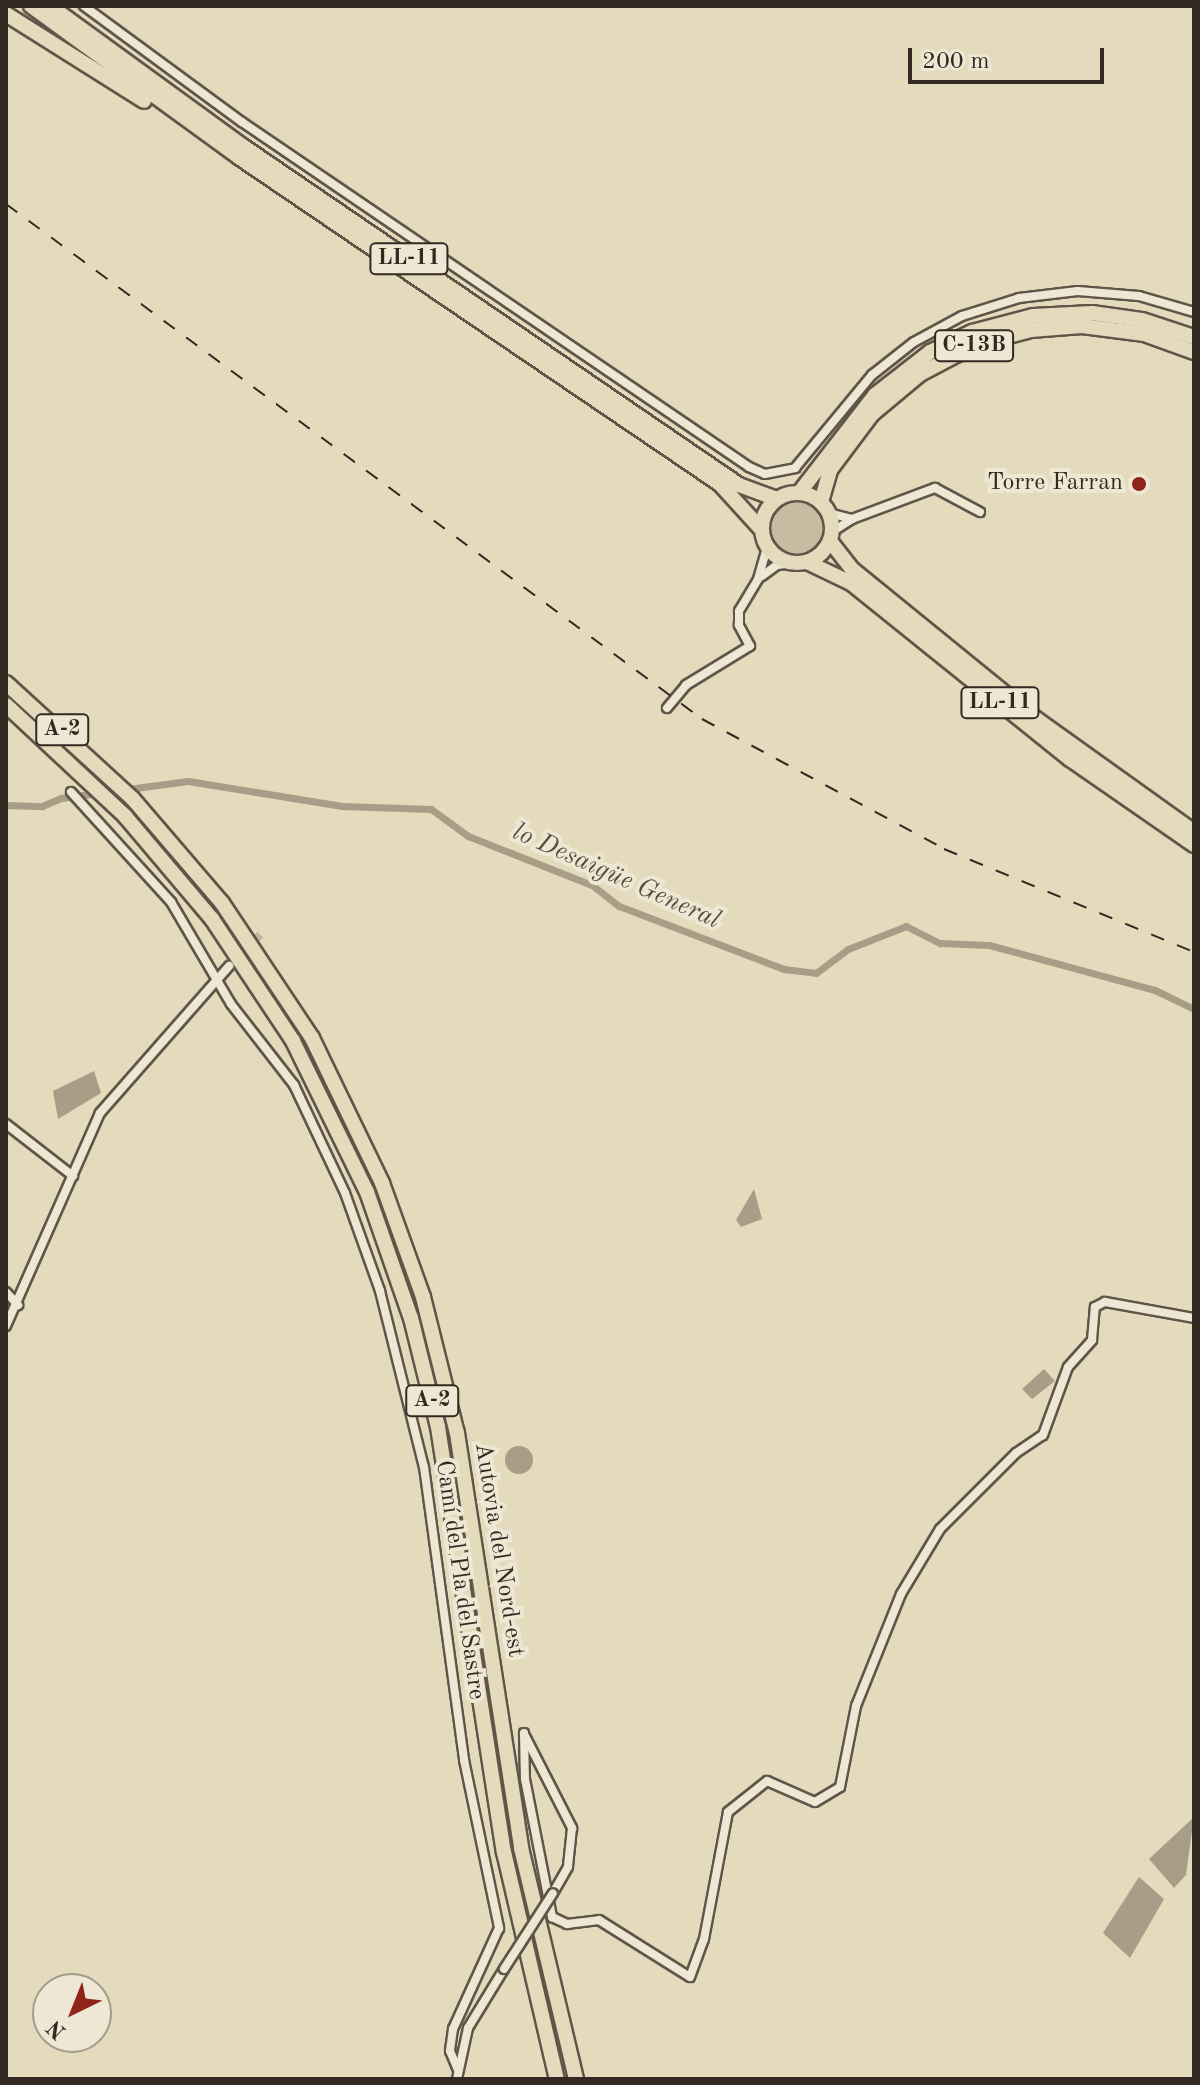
<!DOCTYPE html>
<html>
<head>
<meta charset="utf-8">
<style>
	body { margin:0 }
	#map { position:relative; width:1200px; height:2085px; overflow:hidden; background:#e4dabc; font-family:"Old Standard TT",serif }
	div>[style] { position:absolute }
	.green>* { inset:0; background:#c6bca2 }
	.round { border-radius:50% }
	.water>* { inset:0; background:#a89e88 }
	.canal>* { height:7px; margin:-3.5px; padding:0 3.5px; transform-origin:3.5px; border-radius:3.5px; background:#a89e88 }
	.street-tunnel>* { height:8px; margin-top:-4px; transform-origin:0; background:repeating-linear-gradient(90deg,#c1b79d 0 8px,transparent 0 12px) }
	.roads { filter:drop-shadow(2px 0 #605548) drop-shadow(-2px 0 #605548) drop-shadow(0 2px #605548) drop-shadow(0 -2px #605548) }
	.street>* { height:8px; margin:-4px; padding:0 4px; transform-origin:4px; border-radius:4px; background:#ede7d3 }
	.highway>* { height:14px; margin:-7px; padding:0 7px; transform-origin:7px; border-radius:7px; background:#e4dabc }
	.highway>.ring { margin:-7px; padding:0; box-sizing:content-box; background:none; border:14px solid #e4dabc; border-radius:50% }
	.rail>* { height:2px; margin-top:-1px; transform-origin:0; background:repeating-linear-gradient(90deg,#342922 0 14px,transparent 0 28px) }
	.bridges { filter:drop-shadow(2px 0 #605548) drop-shadow(-2px 0 #605548) drop-shadow(0 2px #605548) drop-shadow(0 -2px #605548) }
	.street-bridge>* { height:8px; margin:-4px; padding:0 4px; transform-origin:4px; border-radius:4px; background:#ede7d3 }
	.dots>* { width:22px; height:22px; translate:-50% -50%; box-sizing:border-box; border:4px solid #ede7d3; border-radius:50% }
	span { translate:-50% -50%; white-space:nowrap; text-align:center; line-height:1.15; -webkit-text-stroke:8px #ede7d3; paint-order:stroke }
	.shield-label span { padding:2px 6px; background:#ede7d3; border:2px solid; border-radius:6px; -webkit-text-stroke-width:0 }
	.shield-label { font-size:22px; color:#342922; font-weight:700 }
	.poi-label { font-size:24px; color:#342922 }
	.right { translate:-100% -50%; text-align:right }
	.street-label { font-size:24px; color:#342922 }
	.water-label { font-size:26px; color:#574c41; font-style:italic }
	.frame { position:absolute; inset:0; border:8px solid #342922; pointer-events:none }
	.north { position:absolute; left:32px; top:1973px; width:80px; height:80px; box-sizing:border-box; background:#ede7d3; border:2px solid #a39b8c; border-radius:50%; rotate:223deg; font-size:22px; font-weight:700; line-height:32px; text-align:center; color:#342922 }
	.north::after { content:''; display:block; margin:auto; width:28px; height:36px; background:#8f2418; clip-path:polygon(50% 0,100% 100%,50% 72%,0 100%) }
	.scale { position:absolute; left:908px; top:48px; width:196px; height:36px; box-sizing:border-box; border:4px solid #342922; border-top:0; padding-left:10px; font-size:24px; line-height:28px; white-space:nowrap; color:#342922; -webkit-text-stroke:6px #ede7d3; paint-order:stroke }
</style>
</head>
<body>
<div id="map">
	<div class="green">
		<div class="round" style="left:767px;top:498px;width:60px;height:60px"></div>
	</div>
	<div class="water">
		<div style="clip-path:polygon(94px 1071px,101px 1093px,58px 1119px,53px 1091px)"></div>
		<div style="clip-path:polygon(754px 1189px,762px 1219px,741px 1227px,736px 1220px)"></div>
		<div style="clip-path:polygon(1044px 1369px,1055px 1381px,1032px 1399px,1022px 1389px)"></div>
		<div class="round" style="left:505px;top:1446px;width:28px;height:28px"></div>
		<div style="clip-path:polygon(1194px 1817px,1186px 1875px,1174px 1888px,1149px 1859px)"></div>
		<div style="clip-path:polygon(1139px 1877px,1164px 1899px,1130px 1958px,1103px 1933px)"></div>
	</div>
	<div class="canal">
		<div style="left:6px;top:805px;width:36px;rotate:2deg"></div>
		<div style="left:42px;top:806px;width:21px;rotate:-23deg"></div>
		<div style="left:61px;top:798px;width:128px;rotate:-7.6deg"></div>
		<div style="left:188px;top:781px;width:156px;rotate:9.2deg"></div>
		<div style="left:342px;top:806px;width:89px;rotate:1.9deg"></div>
		<div style="left:431px;top:809px;width:46px;rotate:36.1deg"></div>
		<div style="left:468px;top:836px;width:133px;rotate:21.6deg"></div>
		<div style="left:592px;top:885px;width:34px;rotate:38deg"></div>
		<div style="left:619px;top:906px;width:177px;rotate:20.9deg"></div>
		<div style="left:784px;top:969px;width:32px;rotate:7deg"></div>
		<div style="left:816px;top:973px;width:40px;rotate:-37deg"></div>
		<div style="left:848px;top:949px;width:62px;rotate:-21.6deg"></div>
		<div style="left:906px;top:926px;width:38px;rotate:27deg"></div>
		<div style="left:940px;top:943px;width:49px;rotate:2.3deg"></div>
		<div style="left:989px;top:945px;width:172px;rotate:15.2deg"></div>
		<div style="left:1155px;top:990px;width:43px;rotate:26deg"></div>
	</div>
	<div class="street-tunnel">
		<div style="left:229px;top:966px;width:47px;rotate:-45deg"></div>
	</div>
	<div class="roads">
		<div class="street">
			<div style="left:84px;top:6px;width:196px;rotate:36.3deg"></div>
			<div style="left:242px;top:122px;width:613px;rotate:34.23deg"></div>
			<div style="left:749px;top:467px;width:17px;rotate:24deg"></div>
			<div style="left:765px;top:474px;width:31px;rotate:-11deg"></div>
			<div style="left:795px;top:468px;width:121px;rotate:-50.4deg"></div>
			<div style="left:872px;top:375px;width:53px;rotate:-38.2deg"></div>
			<div style="left:914px;top:342px;width:55px;rotate:-28.4deg"></div>
			<div style="left:962px;top:316px;width:60px;rotate:-17.5deg"></div>
			<div style="left:1019px;top:298px;width:59px;rotate:-6.8deg"></div>
			<div style="left:1078px;top:291px;width:61px;rotate:4.7deg"></div>
			<div style="left:1139px;top:296px;width:57px;rotate:16.2deg"></div>
			<div style="left:829px;top:513px;width:24px;rotate:15deg"></div>
			<div style="left:832px;top:532px;width:24px;rotate:-33deg"></div>
			<div style="left:852px;top:519px;width:89px;rotate:-20.5deg"></div>
			<div style="left:935px;top:488px;width:51px;rotate:28.1deg"></div>
			<div style="left:762px;top:576px;width:19px;rotate:-36deg"></div>
			<div style="left:777px;top:565px;width:17px;rotate:-7deg"></div>
			<div style="left:667px;top:708px;width:30px;rotate:-50deg"></div>
			<div style="left:686px;top:685px;width:75px;rotate:-31.4deg"></div>
			<div style="left:750px;top:646px;width:24px;rotate:-118deg"></div>
			<div style="left:739px;top:625px;width:14px;rotate:-90deg"></div>
			<div style="left:739px;top:611px;width:37px;rotate:-59deg"></div>
			<div style="left:758px;top:579px;width:33px;rotate:-74deg"></div>
			<div style="left:71px;top:792px;width:149px;rotate:47.7deg"></div>
			<div style="left:171px;top:902px;width:118px;rotate:59.5deg"></div>
			<div style="left:231px;top:1004px;width:103px;rotate:52.1deg"></div>
			<div style="left:294px;top:1085px;width:119px;rotate:64.7deg"></div>
			<div style="left:345px;top:1193px;width:104px;rotate:70.3deg"></div>
			<div style="left:380px;top:1291px;width:181px;rotate:76deg"></div>
			<div style="left:424px;top:1467px;width:296px;rotate:82.2deg"></div>
			<div style="left:464px;top:1760px;width:172px;rotate:78.2deg"></div>
			<div style="left:499px;top:1928px;width:111px;rotate:114.5deg"></div>
			<div style="left:453px;top:2029px;width:22px;rotate:98deg"></div>
			<div style="left:450px;top:2051px;width:21px;rotate:67deg"></div>
			<div style="left:6px;top:1124px;width:85px;rotate:37.8deg"></div>
			<div style="left:6px;top:1292px;width:18px;rotate:47deg"></div>
			<div style="left:6px;top:1326px;width:233px;rotate:-66.2deg"></div>
			<div style="left:100px;top:1113px;width:196px;rotate:-48.7deg"></div>
			<div style="left:524px;top:1733px;width:46px;rotate:88.8deg"></div>
			<div style="left:525px;top:1779px;width:141px;rotate:78.9deg"></div>
			<div style="left:552px;top:1917px;width:17px;rotate:25deg"></div>
			<div style="left:567px;top:1924px;width:32px;rotate:-7deg"></div>
			<div style="left:599px;top:1920px;width:107px;rotate:32.1deg"></div>
			<div style="left:690px;top:1977px;width:40px;rotate:-69.8deg"></div>
			<div style="left:704px;top:1939px;width:129px;rotate:-79.3deg"></div>
			<div style="left:728px;top:1812px;width:50px;rotate:-38.5deg"></div>
			<div style="left:767px;top:1781px;width:52px;rotate:23.6deg"></div>
			<div style="left:815px;top:1802px;width:29px;rotate:-31deg"></div>
			<div style="left:840px;top:1787px;width:83px;rotate:-78.8deg"></div>
			<div style="left:856px;top:1706px;width:121px;rotate:-68.1deg"></div>
			<div style="left:901px;top:1594px;width:76px;rotate:-59deg"></div>
			<div style="left:940px;top:1529px;width:107px;rotate:-45deg"></div>
			<div style="left:1016px;top:1453px;width:32px;rotate:-34deg"></div>
			<div style="left:1043px;top:1435px;width:72px;rotate:-69.8deg"></div>
			<div style="left:1068px;top:1367px;width:36px;rotate:-48deg"></div>
			<div style="left:1092px;top:1340px;width:33px;rotate:-85deg"></div>
			<div style="left:1095px;top:1307px;width:11px;rotate:-27deg"></div>
			<div style="left:1105px;top:1302px;width:90px;rotate:10.2deg"></div>
			<div style="left:524px;top:1734px;width:106px;rotate:62.9deg"></div>
			<div style="left:572px;top:1828px;width:39px;rotate:96deg"></div>
			<div style="left:568px;top:1867px;width:30px;rotate:120deg"></div>
			<div style="left:457px;top:2079px;width:52px;rotate:-77.8deg"></div>
			<div style="left:468px;top:2028px;width:69px;rotate:-58.6deg"></div>
		</div>
		<div class="highway">
			<div style="left:31px;top:6px;width:258px;rotate:36deg"></div>
			<div style="left:240px;top:158px;width:580px;rotate:34.18deg"></div>
			<div style="left:720px;top:484px;width:61px;rotate:47.7deg"></div>
			<div style="left:50px;top:6px;width:240px;rotate:36deg"></div>
			<div style="left:244px;top:147px;width:599px;rotate:34.33deg"></div>
			<div style="left:739px;top:485px;width:40px;rotate:20.2deg"></div>
			<div style="left:6px;top:14px;width:163px;rotate:32.2deg"></div>
			<div class="ring" style="left:762px;top:493px;width:56px;height:56px"></div>
			<div style="left:799px;top:493px;width:124px;rotate:-52.2deg"></div>
			<div style="left:875px;top:395px;width:70px;rotate:-38deg"></div>
			<div style="left:930px;top:352px;width:47px;rotate:-25.5deg"></div>
			<div style="left:972px;top:332px;width:63px;rotate:-14.7deg"></div>
			<div style="left:1033px;top:316px;width:59px;rotate:-2.9deg"></div>
			<div style="left:1092px;top:313px;width:50px;rotate:8deg"></div>
			<div style="left:1142px;top:320px;width:55px;rotate:18.1deg"></div>
			<div style="left:821px;top:502px;width:33px;rotate:-74deg"></div>
			<div style="left:830px;top:470px;width:70px;rotate:-53.1deg"></div>
			<div style="left:872px;top:414px;width:62px;rotate:-39.8deg"></div>
			<div style="left:920px;top:374px;width:62px;rotate:-27.8deg"></div>
			<div style="left:975px;top:345px;width:58px;rotate:-15deg"></div>
			<div style="left:1031px;top:330px;width:51px;rotate:-4.5deg"></div>
			<div style="left:1082px;top:326px;width:63px;rotate:7.4deg"></div>
			<div style="left:1144px;top:334px;width:53px;rotate:19.8deg"></div>
			<div style="left:830px;top:541px;width:37px;rotate:52deg"></div>
			<div style="left:853px;top:570px;width:240px;rotate:39.1deg"></div>
			<div style="left:1039px;top:721px;width:191px;rotate:35.6deg"></div>
			<div style="left:807px;top:562px;width:49px;rotate:25.5deg"></div>
			<div style="left:851px;top:583px;width:281px;rotate:38.8deg"></div>
			<div style="left:1070px;top:759px;width:151px;rotate:34.7deg"></div>
			<div style="left:6px;top:683px;width:171px;rotate:42.4deg"></div>
			<div style="left:132px;top:798px;width:138px;rotate:49.4deg"></div>
			<div style="left:222px;top:903px;width:162px;rotate:56.3deg"></div>
			<div style="left:312px;top:1038px;width:161px;rotate:64.2deg"></div>
			<div style="left:382px;top:1183px;width:121px;rotate:70.2deg"></div>
			<div style="left:423px;top:1297px;width:140px;rotate:76deg"></div>
			<div style="left:457px;top:1433px;width:420px;rotate:81.2deg"></div>
			<div style="left:521px;top:1848px;width:237px;rotate:76.6deg"></div>
			<div style="left:6px;top:705px;width:163px;rotate:43deg"></div>
			<div style="left:125px;top:816px;width:135px;rotate:49.8deg"></div>
			<div style="left:212px;top:919px;width:146px;rotate:56.4deg"></div>
			<div style="left:293px;top:1041px;width:168px;rotate:63.9deg"></div>
			<div style="left:367px;top:1192px;width:133px;rotate:70.8deg"></div>
			<div style="left:411px;top:1318px;width:112px;rotate:76.1deg"></div>
			<div style="left:438px;top:1427px;width:430px;rotate:81.2deg"></div>
			<div style="left:504px;top:1852px;width:233px;rotate:76.9deg"></div>
		</div>
	</div>
	<div class="rail">
		<div style="left:6px;top:204px;width:866px;rotate:36.5deg"></div>
		<div style="left:702px;top:719px;width:275px;rotate:28.2deg"></div>
		<div style="left:944px;top:849px;width:270px;rotate:22.4deg"></div>
	</div>
	<div class="bridges">
		<div class="street-bridge">
			<div style="left:504px;top:1969px;width:90px;rotate:-57.2deg"></div>
		</div>
	</div>
	<div class="dots">
		<div style="left:1139px;top:484px;background:#8f2418"></div>
	</div>
	<div class="shield-label">
		<span style="left:409px;top:259px">LL-11</span>
		<span style="left:974px;top:346px">C-13B</span>
		<span style="left:1000px;top:703px">LL-11</span>
		<span style="left:62px;top:730px">A-2</span>
		<span style="left:432px;top:1401px">A-2</span>
	</div>
	<div class="poi-label">
		<span class="right" style="left:1123px;top:484px">Torre Farran</span>
	</div>
	<div class="street-label">
		<span style="left:498px;top:1550px;rotate:81deg">Autovia del Nord-est</span>
		<span style="left:459px;top:1580px;rotate:82deg">Camí del Pla del Sastre</span>
	</div>
	<div class="water-label">
		<span style="left:616px;top:877px;rotate:24deg">lo Desaigüe General</span>
	</div>
	<div class="frame"></div>
	<div class="north">N</div>
	<div class="scale">200 m</div>
</div>
</body>
</html>
